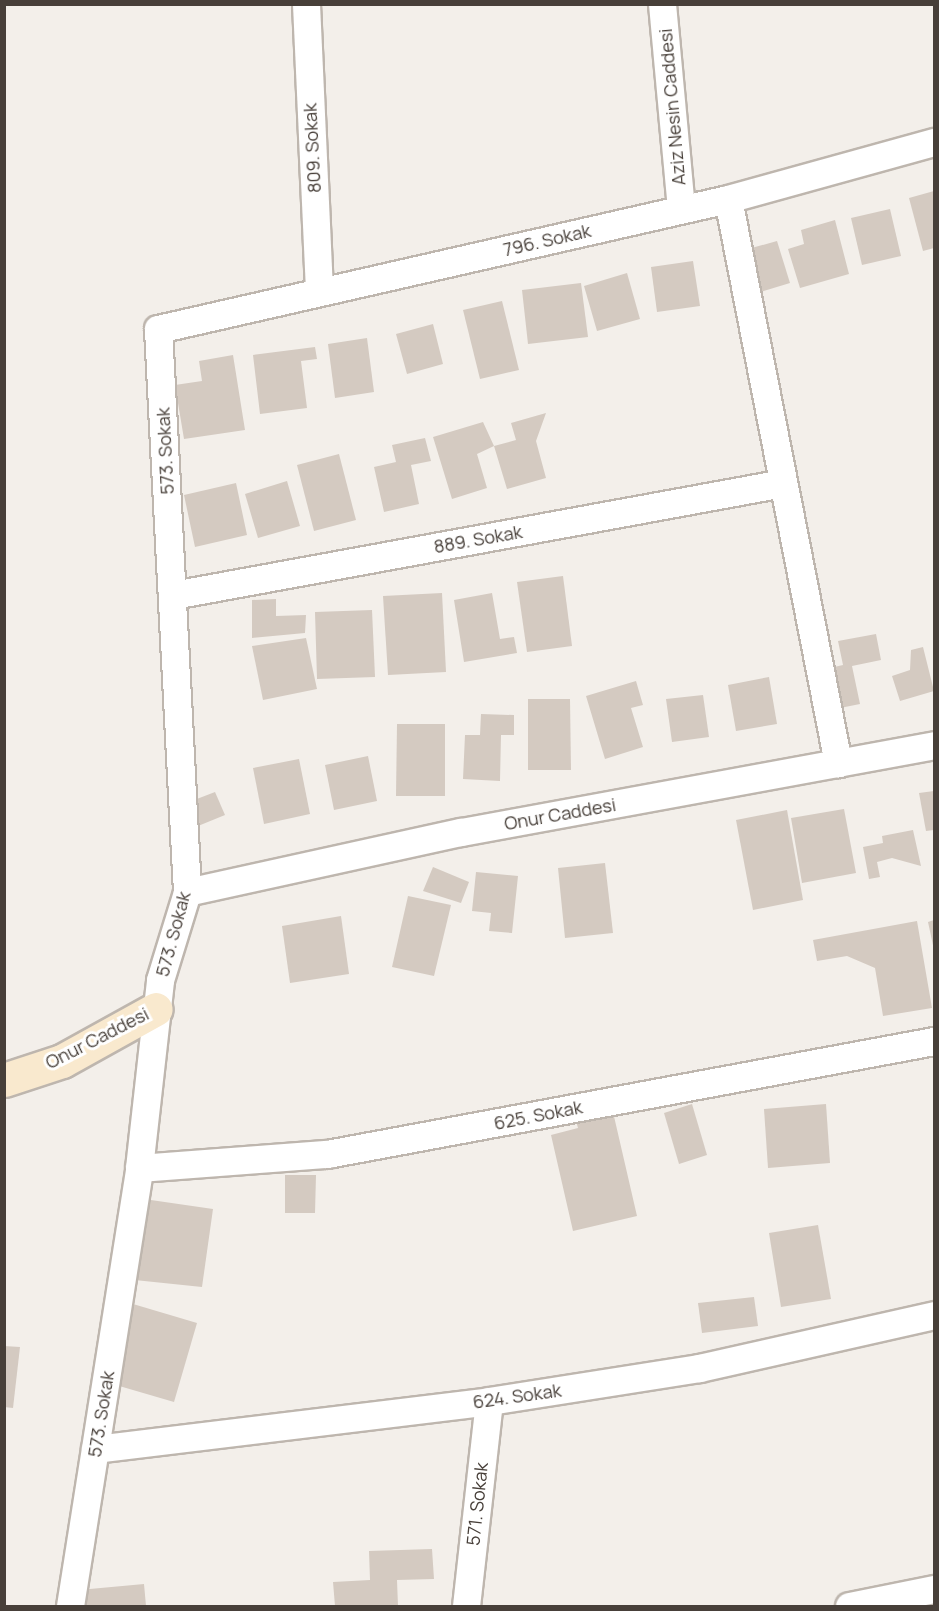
<!DOCTYPE html>
<html>
<head>
<meta charset="utf-8">
<style>
	body { margin:0 }
	#map { position:relative; width:939px; height:1611px; overflow:hidden; background:#f3efea; font-family:Manrope,sans-serif }
	div>[style] { position:absolute }
	.building>* { inset:0; background:#d4cac1 }
	.roads { filter:drop-shadow(2px 0 #beb6ae) drop-shadow(-2px 0 #beb6ae) drop-shadow(0 2px #beb6ae) drop-shadow(0 -2px #beb6ae) }
	.street>* { height:27px; margin:-13.5px; padding:0 13.5px; transform-origin:13.5px; border-radius:13.5px; background:#fff }
	.secondary>* { height:33px; margin:-16.5px; padding:0 16.5px; transform-origin:16.5px; border-radius:16.5px; background:#f9e9ce }
	span { translate:-50% -50%; white-space:nowrap; text-align:center; line-height:1.15; -webkit-text-stroke:6px #fff; paint-order:stroke }
	.street-label { font-size:18px; color:#473f39 }
	.frame { position:absolute; inset:0; border:6px solid #473f39; pointer-events:none }
</style>
</head>
<body>
<div id="map">
	<div class="building">
		<div style="clip-path:polygon(934px 191px,934px 248px,923px 251px,909px 198px)"></div>
		<div style="clip-path:polygon(890px 209px,901px 256px,862px 265px,851px 218px)"></div>
		<div style="clip-path:polygon(835px 220px,849px 274px,800px 288px,788px 249px,804px 244px,801px 230px)"></div>
		<div style="clip-path:polygon(777px 241px,790px 283px,760px 292px,748px 249px)"></div>
		<div style="clip-path:polygon(693px 261px,700px 306px,657px 312px,651px 267px)"></div>
		<div style="clip-path:polygon(627px 273px,640px 319px,597px 331px,584px 286px)"></div>
		<div style="clip-path:polygon(581px 283px,588px 337px,528px 344px,522px 290px)"></div>
		<div style="clip-path:polygon(502px 301px,519px 370px,480px 379px,463px 310px)"></div>
		<div style="clip-path:polygon(433px 324px,443px 364px,407px 374px,396px 334px)"></div>
		<div style="clip-path:polygon(367px 338px,374px 392px,335px 398px,328px 344px)"></div>
		<div style="clip-path:polygon(315px 347px,317px 359px,301px 361px,307px 408px,260px 414px,253px 355px)"></div>
		<div style="clip-path:polygon(233px 355px,245px 430px,184px 439px,175px 385px,202px 381px,199px 361px)"></div>
		<div style="clip-path:polygon(546px 413px,536px 441px,546px 478px,507px 489px,494px 446px,516px 440px,511px 423px)"></div>
		<div style="clip-path:polygon(483px 422px,494px 446px,477px 454px,487px 488px,452px 499px,433px 437px)"></div>
		<div style="clip-path:polygon(425px 438px,431px 461px,411px 465px,419px 504px,384px 512px,374px 467px,396px 462px,392px 445px)"></div>
		<div style="clip-path:polygon(339px 454px,356px 520px,314px 531px,297px 465px)"></div>
		<div style="clip-path:polygon(287px 481px,300px 526px,258px 538px,245px 494px)"></div>
		<div style="clip-path:polygon(236px 483px,247px 535px,195px 547px,184px 495px)"></div>
		<div style="clip-path:polygon(563px 576px,572px 646px,527px 652px,517px 582px)"></div>
		<div style="clip-path:polygon(442px 593px,446px 672px,388px 675px,383px 596px)"></div>
		<div style="clip-path:polygon(492px 593px,500px 639px,514px 637px,517px 653px,464px 662px,454px 600px)"></div>
		<div style="clip-path:polygon(276px 599px,276px 616px,306px 615px,305px 633px,252px 638px,252px 600px)"></div>
		<div style="clip-path:polygon(372px 610px,375px 677px,317px 679px,315px 612px)"></div>
		<div style="clip-path:polygon(876px 634px,881px 660px,852px 666px,860px 704px,830px 710px,821px 670px,843px 665px,838px 641px)"></div>
		<div style="clip-path:polygon(306px 638px,317px 689px,263px 700px,252px 646px)"></div>
		<div style="clip-path:polygon(923px 647px,934px 691px,900px 701px,892px 676px,910px 670px,911px 650px)"></div>
		<div style="clip-path:polygon(769px 677px,777px 724px,736px 731px,728px 685px)"></div>
		<div style="clip-path:polygon(636px 681px,643px 705px,631px 708px,643px 747px,605px 759px,586px 696px)"></div>
		<div style="clip-path:polygon(703px 695px,709px 737px,672px 742px,666px 699px)"></div>
		<div style="clip-path:polygon(528px 699px,570px 699px,571px 770px,528px 770px)"></div>
		<div style="clip-path:polygon(481px 714px,514px 715px,514px 735px,501px 735px,500px 781px,463px 779px,465px 735px,480px 735px)"></div>
		<div style="clip-path:polygon(397px 724px,445px 724px,445px 796px,396px 796px)"></div>
		<div style="clip-path:polygon(368px 756px,377px 801px,334px 810px,325px 765px)"></div>
		<div style="clip-path:polygon(299px 759px,310px 814px,264px 824px,253px 768px)"></div>
		<div style="clip-path:polygon(934px 791px,934px 830px,926px 831px,919px 793px)"></div>
		<div style="clip-path:polygon(215px 792px,225px 815px,198px 826px,189px 802px)"></div>
		<div style="clip-path:polygon(844px 809px,856px 873px,802px 883px,791px 818px)"></div>
		<div style="clip-path:polygon(787px 810px,803px 900px,753px 910px,736px 820px)"></div>
		<div style="clip-path:polygon(913px 830px,921px 866px,892px 858px,877px 862px,880px 877px,869px 879px,863px 847px,883px 843px,882px 836px)"></div>
		<div style="clip-path:polygon(605px 863px,613px 933px,565px 938px,558px 868px)"></div>
		<div style="clip-path:polygon(433px 867px,469px 882px,461px 903px,423px 891px)"></div>
		<div style="clip-path:polygon(476px 872px,518px 876px,512px 933px,489px 931px,491px 913px,472px 911px)"></div>
		<div style="clip-path:polygon(408px 896px,451px 905px,434px 976px,392px 967px)"></div>
		<div style="clip-path:polygon(341px 916px,349px 974px,290px 983px,282px 926px)"></div>
		<div style="clip-path:polygon(934px 920px,934px 950px,928px 922px)"></div>
		<div style="clip-path:polygon(917px 921px,932px 1008px,883px 1016px,875px 968px,847px 956px,817px 961px,813px 940px)"></div>
		<div style="clip-path:polygon(692px 1104px,707px 1155px,679px 1164px,664px 1113px)"></div>
		<div style="clip-path:polygon(826px 1104px,830px 1163px,768px 1168px,764px 1109px)"></div>
		<div style="clip-path:polygon(613px 1112px,637px 1216px,573px 1231px,551px 1135px,578px 1128px,576px 1121px)"></div>
		<div style="clip-path:polygon(285px 1175px,316px 1175px,315px 1213px,285px 1213px)"></div>
		<div style="clip-path:polygon(137px 1198px,213px 1209px,202px 1287px,125px 1279px)"></div>
		<div style="clip-path:polygon(818px 1225px,831px 1299px,781px 1307px,769px 1233px)"></div>
		<div style="clip-path:polygon(754px 1297px,758px 1326px,702px 1333px,698px 1303px)"></div>
		<div style="clip-path:polygon(133px 1304px,197px 1323px,174px 1402px,109px 1383px)"></div>
		<div style="clip-path:polygon(4px 1346px,20px 1347px,13px 1408px,4px 1407px)"></div>
		<div style="clip-path:polygon(432px 1549px,434px 1579px,397px 1580px,398px 1606px,335px 1606px,333px 1582px,370px 1580px,369px 1551px)"></div>
		<div style="clip-path:polygon(144px 1584px,146px 1606px,81px 1606px,79px 1590px)"></div>
	</div>
	<div class="roads">
		<div class="street">
			<div style="left:306px;top:4px;width:288px;rotate:87.4deg"></div>
			<div style="left:662px;top:4px;width:206px;rotate:84.7deg"></div>
			<div style="left:728px;top:199px;width:575px;rotate:78.96deg"></div>
			<div style="left:173px;top:595px;width:620px;rotate:-10.4deg"></div>
			<div style="left:187px;top:892px;width:280px;rotate:-12.4deg"></div>
			<div style="left:461px;top:832px;width:481px;rotate:-10.4deg"></div>
			<div style="left:139px;top:1168px;width:189px;rotate:-4.3deg"></div>
			<div style="left:327px;top:1154px;width:617px;rotate:-10.55deg"></div>
			<div style="left:95px;top:1449px;width:397px;rotate:-6.9deg"></div>
			<div style="left:489px;top:1401px;width:213px;rotate:-8.9deg"></div>
			<div style="left:699px;top:1368px;width:241px;rotate:-12.7deg"></div>
			<div style="left:70px;top:1606px;width:443px;rotate:-81deg"></div>
			<div style="left:139px;top:1168px;width:189px;rotate:-83.6deg"></div>
			<div style="left:160px;top:980px;width:92px;rotate:-72.9deg"></div>
			<div style="left:187px;top:892px;width:564px;rotate:-92.95deg"></div>
			<div style="left:158px;top:329px;width:585px;rotate:-12.85deg"></div>
			<div style="left:728px;top:199px;width:214px;rotate:-15.5deg"></div>
			<div style="left:466px;top:1606px;width:206px;rotate:-83.6deg"></div>
			<div style="left:849px;top:1606px;width:87px;rotate:-11.3deg"></div>
		</div>
		<div class="secondary">
			<div style="left:4px;top:1080px;width:61px;rotate:-18.1deg"></div>
			<div style="left:62px;top:1061px;width:107px;rotate:-29deg"></div>
		</div>
	</div>
	<div class="street-label">
		<span style="left:672px;top:107px;rotate:-95deg">Aziz Nesin Caddesi</span>
		<span style="left:312px;top:148px;rotate:-93deg">809. Sokak</span>
		<span style="left:547px;top:240px;rotate:-13deg">796. Sokak</span>
		<span style="left:165px;top:451px;rotate:-93deg">573. Sokak</span>
		<span style="left:478px;top:539px;rotate:-10deg">889. Sokak</span>
		<span style="left:560px;top:814px;rotate:-10deg">Onur Caddesi</span>
		<span style="left:173px;top:934px;rotate:-75deg">573. Sokak</span>
		<span style="left:97px;top:1038px;rotate:-27deg">Onur Caddesi</span>
		<span style="left:538px;top:1115px;rotate:-11deg">625. Sokak</span>
		<span style="left:517px;top:1396px;rotate:-8deg">624. Sokak</span>
		<span style="left:101px;top:1414px;rotate:-81deg">573. Sokak</span>
		<span style="left:477px;top:1504px;rotate:-84deg">571. Sokak</span>
	</div>
	<div class="frame"></div>
</div>
</body>
</html>
